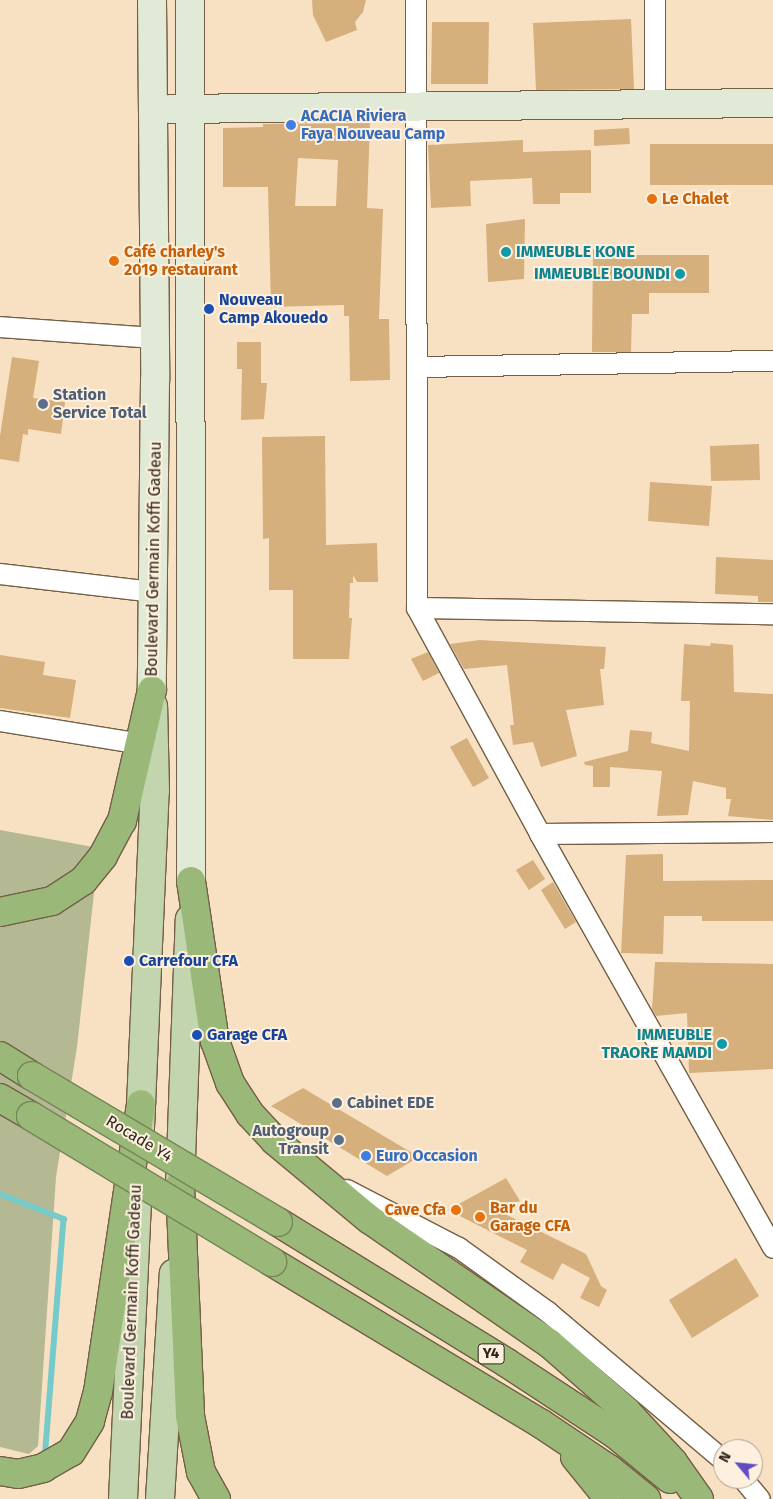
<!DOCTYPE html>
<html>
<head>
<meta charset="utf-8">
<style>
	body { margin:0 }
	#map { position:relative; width:773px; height:1499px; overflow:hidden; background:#f8e1c3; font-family:"Fira Sans",sans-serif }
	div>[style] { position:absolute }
	.green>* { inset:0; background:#b4b994 }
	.stream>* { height:5.5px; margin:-2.75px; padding:0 2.75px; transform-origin:2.75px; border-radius:2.75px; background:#77caca }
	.building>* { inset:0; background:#d5af7c }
	.roads { filter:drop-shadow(1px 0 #735f45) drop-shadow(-1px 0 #735f45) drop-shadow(0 1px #735f45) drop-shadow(0 -1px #735f45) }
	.street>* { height:20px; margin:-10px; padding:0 10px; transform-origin:10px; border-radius:10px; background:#fff }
	.secondary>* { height:28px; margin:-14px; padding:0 14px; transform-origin:14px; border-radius:14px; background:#e1ead6 }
	.primary>* { height:28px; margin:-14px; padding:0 14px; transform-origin:14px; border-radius:14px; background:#c2d5ae }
	.highway>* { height:28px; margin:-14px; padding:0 14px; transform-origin:14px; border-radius:14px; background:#9ab978 }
	.bridges { filter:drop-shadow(1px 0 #748557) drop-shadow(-1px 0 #748557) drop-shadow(0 1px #748557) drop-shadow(0 -1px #748557) }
	.highway-bridge>* { height:28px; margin:-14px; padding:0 14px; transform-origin:14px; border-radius:14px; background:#9ab978 }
	.dots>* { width:14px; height:14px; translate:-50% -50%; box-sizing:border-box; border:2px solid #fef0de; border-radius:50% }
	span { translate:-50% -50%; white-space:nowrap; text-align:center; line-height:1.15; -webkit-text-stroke:4px #fef0de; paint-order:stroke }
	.shield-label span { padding:1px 4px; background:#fef0de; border:1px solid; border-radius:4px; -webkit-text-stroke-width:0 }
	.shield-label { font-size:15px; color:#2d251a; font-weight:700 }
	.shop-label { font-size:16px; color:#366cbe; font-weight:700 }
	.left { translate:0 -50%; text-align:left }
	.food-label { font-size:16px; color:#c56008; font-weight:700 }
	.right { translate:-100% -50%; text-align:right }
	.culture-label { font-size:16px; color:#0d838f; font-weight:700 }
	.transit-label { font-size:16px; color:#164399; font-weight:700 }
	.service-label { font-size:16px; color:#4e5e75; font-weight:700 }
	.street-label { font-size:16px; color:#2d251a }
	.north { position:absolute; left:713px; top:1439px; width:50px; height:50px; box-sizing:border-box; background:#fef0de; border:1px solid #aa9f90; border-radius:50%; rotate:298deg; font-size:14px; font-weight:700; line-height:20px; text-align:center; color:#2d251a }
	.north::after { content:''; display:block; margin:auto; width:18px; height:22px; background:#624dc6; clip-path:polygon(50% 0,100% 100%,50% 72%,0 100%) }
</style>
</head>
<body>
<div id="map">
	<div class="green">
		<div style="clip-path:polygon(0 830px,99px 848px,77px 1047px,56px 1177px,38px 1446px,29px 1454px,0 1447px)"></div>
	</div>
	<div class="stream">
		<div style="left:0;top:1194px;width:69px;rotate:21.3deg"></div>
		<div style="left:64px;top:1219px;width:232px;rotate:94.5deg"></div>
	</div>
	<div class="building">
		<div style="clip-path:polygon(312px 0,366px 0,363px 12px,355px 22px,357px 30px,326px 42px,313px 15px)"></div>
		<div style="clip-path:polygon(631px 19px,634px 89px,536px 90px,533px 23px)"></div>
		<div style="clip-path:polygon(432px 22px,489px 22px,488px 84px,431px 84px)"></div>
		<div style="clip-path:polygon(evenodd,370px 123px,367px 208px,383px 209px,379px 319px,389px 319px,390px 380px,350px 381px,349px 316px,344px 316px,344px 305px,271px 307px,268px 187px,223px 187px,223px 128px,263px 127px,263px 124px,370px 123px,298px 158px,338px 160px,336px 206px,295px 206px,298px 158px)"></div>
		<div style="clip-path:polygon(629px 128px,630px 144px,594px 146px,594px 130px)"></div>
		<div style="clip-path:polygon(523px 140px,523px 152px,591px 150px,591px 193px,560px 193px,560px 204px,533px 204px,532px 178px,470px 181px,471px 206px,431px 208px,428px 145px)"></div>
		<div style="clip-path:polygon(650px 144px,773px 144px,773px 185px,650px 185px)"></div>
		<div style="clip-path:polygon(525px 219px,524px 279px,488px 282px,486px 224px)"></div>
		<div style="clip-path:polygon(593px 249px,632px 249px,632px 255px,709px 255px,709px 293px,649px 293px,649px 314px,632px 314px,631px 352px,592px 352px)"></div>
		<div style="clip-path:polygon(237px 342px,261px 342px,261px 383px,267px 383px,264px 419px,241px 420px,242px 369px,237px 369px)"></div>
		<div style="clip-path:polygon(12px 357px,39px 361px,33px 398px,65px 402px,61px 434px,28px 429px,28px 435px,23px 434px,19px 462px,0 459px,0 436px)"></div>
		<div style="clip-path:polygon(325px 436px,326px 545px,377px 543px,378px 582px,357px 582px,353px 575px,353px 583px,350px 583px,349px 618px,352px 618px,349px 659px,293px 659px,293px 590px,269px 590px,269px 538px,263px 539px,262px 437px)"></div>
		<div style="clip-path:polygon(759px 444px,760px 480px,711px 481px,710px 446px)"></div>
		<div style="clip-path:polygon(650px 482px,712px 486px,709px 526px,648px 521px)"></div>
		<div style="clip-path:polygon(716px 557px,773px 560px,773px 602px,758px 602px,758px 596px,715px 594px)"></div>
		<div style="clip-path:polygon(480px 640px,606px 647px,604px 669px,600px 669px,604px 705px,566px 710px,577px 756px,541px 767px,533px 742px,513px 745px,510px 725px,514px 725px,507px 665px,464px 669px,450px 644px)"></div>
		<div style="clip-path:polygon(711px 643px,733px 645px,734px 692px,773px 694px,773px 820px,728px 816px,731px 799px,726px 799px,726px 788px,693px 781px,688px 815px,657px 816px,662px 771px,610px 767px,610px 787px,593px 787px,593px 766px,585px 765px,584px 762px,628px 751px,630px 730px,652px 732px,651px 743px,689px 751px,690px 701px,681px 701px,684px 644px,710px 646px)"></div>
		<div style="clip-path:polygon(428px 652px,439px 673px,423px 681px,411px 659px)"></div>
		<div style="clip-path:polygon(0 655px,45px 662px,43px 675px,76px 680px,70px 718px,0 708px)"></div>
		<div style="clip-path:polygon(467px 738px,489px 778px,473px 787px,450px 747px)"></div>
		<div style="clip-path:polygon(663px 854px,663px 881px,773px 880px,773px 921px,702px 921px,702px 916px,664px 916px,663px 954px,621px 953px,626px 855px)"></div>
		<div style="clip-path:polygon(533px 860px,545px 879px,529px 890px,516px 870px)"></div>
		<div style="clip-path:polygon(553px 882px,576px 922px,565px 929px,541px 890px)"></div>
		<div style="clip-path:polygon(655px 962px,773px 964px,773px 1069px,689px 1073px,687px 1013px,656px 1016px,652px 1009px)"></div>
		<div style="clip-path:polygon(303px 1088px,419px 1157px,387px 1176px,271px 1106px)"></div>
		<div style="clip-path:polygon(506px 1178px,520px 1201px,499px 1211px,586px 1254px,601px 1286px,607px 1290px,599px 1307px,580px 1298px,590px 1278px,562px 1263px,553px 1280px,520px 1262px,527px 1250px,448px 1210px)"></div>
		<div style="clip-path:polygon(736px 1258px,759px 1296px,692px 1338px,669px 1300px)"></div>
	</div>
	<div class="roads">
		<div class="street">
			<div style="left:416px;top:0;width:608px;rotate:89.91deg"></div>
			<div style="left:417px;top:608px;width:257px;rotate:61.4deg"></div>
			<div style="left:540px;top:834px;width:475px;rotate:60.6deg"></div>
			<div style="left:655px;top:0;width:105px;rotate:90deg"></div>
			<div style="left:0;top:327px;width:155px;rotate:4.1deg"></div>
			<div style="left:417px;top:367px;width:356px;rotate:-1deg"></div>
			<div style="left:0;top:574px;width:154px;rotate:6.7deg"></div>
			<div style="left:417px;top:608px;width:356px;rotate:1deg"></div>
			<div style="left:0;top:721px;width:156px;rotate:9.2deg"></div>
			<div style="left:540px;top:834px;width:233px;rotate:-0.5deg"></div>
			<div style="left:347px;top:1190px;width:126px;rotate:27.4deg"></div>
			<div style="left:459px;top:1248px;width:110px;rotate:35.7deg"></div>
			<div style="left:548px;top:1312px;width:229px;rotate:40.2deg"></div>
			<div style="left:743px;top:1479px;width:26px;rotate:50deg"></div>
		</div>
		<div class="secondary">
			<div style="left:152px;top:0;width:380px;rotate:89.5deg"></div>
			<div style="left:155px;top:380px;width:310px;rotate:90.6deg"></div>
			<div style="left:190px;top:0;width:881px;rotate:89.93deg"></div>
			<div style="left:170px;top:109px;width:603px;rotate:-0.57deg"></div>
		</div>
		<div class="primary">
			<div style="left:140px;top:1128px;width:337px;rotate:-87.5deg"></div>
			<div style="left:155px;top:791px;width:85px;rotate:-91.3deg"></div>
			<div style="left:180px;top:1186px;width:267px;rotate:-87.9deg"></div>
			<div style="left:123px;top:1499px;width:298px;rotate:-87.3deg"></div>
			<div style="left:160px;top:1499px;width:226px;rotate:-86.5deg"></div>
		</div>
		<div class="highway">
			<div style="left:191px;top:881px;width:162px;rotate:81.5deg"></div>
			<div style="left:215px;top:1041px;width:45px;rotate:70.3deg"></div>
			<div style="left:230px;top:1083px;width:37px;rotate:57deg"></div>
			<div style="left:250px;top:1114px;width:37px;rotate:47deg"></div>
			<div style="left:275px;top:1141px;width:122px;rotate:39.7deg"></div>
			<div style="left:369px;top:1219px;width:219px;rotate:34.6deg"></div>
			<div style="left:549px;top:1343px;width:103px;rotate:41.4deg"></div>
			<div style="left:626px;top:1411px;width:69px;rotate:47.3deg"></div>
			<div style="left:673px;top:1462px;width:45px;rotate:54.9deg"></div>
			<div style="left:0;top:912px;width:53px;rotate:-11.9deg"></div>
			<div style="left:52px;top:901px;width:37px;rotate:-33deg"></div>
			<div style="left:83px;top:881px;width:32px;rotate:-51deg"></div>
			<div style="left:103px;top:856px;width:40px;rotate:-62deg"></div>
			<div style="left:122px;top:821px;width:134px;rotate:-77.1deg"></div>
			<div style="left:0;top:1056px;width:38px;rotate:32deg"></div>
			<div style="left:0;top:1098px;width:36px;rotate:30deg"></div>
			<div style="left:180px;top:1185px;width:231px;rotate:87.5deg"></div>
			<div style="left:190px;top:1416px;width:57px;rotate:78.9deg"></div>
			<div style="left:201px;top:1472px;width:31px;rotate:61deg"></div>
			<div style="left:278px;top:1222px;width:269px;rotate:31.6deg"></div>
			<div style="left:507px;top:1363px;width:129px;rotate:33.3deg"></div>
			<div style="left:615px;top:1434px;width:71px;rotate:39.3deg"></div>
			<div style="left:272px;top:1262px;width:313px;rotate:31deg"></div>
			<div style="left:540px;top:1423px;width:83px;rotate:33.7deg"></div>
			<div style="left:609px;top:1469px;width:48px;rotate:39deg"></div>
			<div style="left:575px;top:1457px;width:54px;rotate:51deg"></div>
			<div style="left:0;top:1471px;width:18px;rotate:9deg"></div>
			<div style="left:18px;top:1474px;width:26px;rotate:-13deg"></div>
			<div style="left:43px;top:1468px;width:32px;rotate:-30deg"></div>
			<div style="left:71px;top:1452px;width:36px;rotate:-58deg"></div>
			<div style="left:90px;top:1421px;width:30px;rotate:-75deg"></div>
			<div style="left:98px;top:1392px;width:291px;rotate:-81.5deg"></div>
		</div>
	</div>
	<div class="bridges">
		<div class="highway-bridge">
			<div style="left:32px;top:1076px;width:286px;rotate:30.7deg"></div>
			<div style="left:31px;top:1116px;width:282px;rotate:31.2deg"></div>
		</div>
	</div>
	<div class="dots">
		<div style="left:291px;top:125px;background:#3f7fe0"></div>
		<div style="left:652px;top:199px;background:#e8710a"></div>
		<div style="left:506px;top:252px;background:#0f9aa8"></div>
		<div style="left:114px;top:261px;background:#e8710a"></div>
		<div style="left:680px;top:274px;background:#0f9aa8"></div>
		<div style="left:209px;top:309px;background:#1a4fb4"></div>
		<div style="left:43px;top:404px;background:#5c6f8a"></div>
		<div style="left:129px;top:961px;background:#1a4fb4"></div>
		<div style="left:197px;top:1035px;background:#1a4fb4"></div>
		<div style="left:722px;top:1044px;background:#0f9aa8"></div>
		<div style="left:337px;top:1103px;background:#5c6f8a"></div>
		<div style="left:339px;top:1140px;background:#5c6f8a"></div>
		<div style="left:366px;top:1156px;background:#3f7fe0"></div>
		<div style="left:456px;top:1210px;background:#e8710a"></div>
		<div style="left:480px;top:1217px;background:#e8710a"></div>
	</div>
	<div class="shield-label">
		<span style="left:491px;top:1354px">Y4</span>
	</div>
	<div class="shop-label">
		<span class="left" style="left:301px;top:125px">ACACIA Riviera<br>Faya Nouveau Camp</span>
		<span class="left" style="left:376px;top:1156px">Euro Occasion</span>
	</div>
	<div class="food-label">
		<span class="left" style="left:662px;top:199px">Le Chalet</span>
		<span class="left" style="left:124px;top:261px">Café charley's<br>2019 restaurant</span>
		<span class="left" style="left:490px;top:1217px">Bar du<br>Garage CFA</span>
		<span class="right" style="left:446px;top:1210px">Cave Cfa</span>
	</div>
	<div class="culture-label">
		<span class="left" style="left:516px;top:252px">IMMEUBLE KONE</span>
		<span class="right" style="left:670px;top:274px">IMMEUBLE BOUNDI</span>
		<span class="right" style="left:712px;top:1044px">IMMEUBLE<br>TRAORE MAMDI</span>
	</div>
	<div class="transit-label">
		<span class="left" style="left:219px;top:309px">Nouveau<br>Camp Akouedo</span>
		<span class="left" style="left:139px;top:961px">Carrefour CFA</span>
		<span class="left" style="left:207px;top:1035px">Garage CFA</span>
	</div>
	<div class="service-label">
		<span class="left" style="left:53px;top:404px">Station<br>Service Total</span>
		<span class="left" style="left:347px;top:1103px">Cabinet EDE</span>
		<span class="right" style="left:329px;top:1140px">Autogroup<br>Transit</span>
	</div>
	<div class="street-label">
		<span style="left:154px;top:559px;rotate:-89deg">Boulevard Germain Koffi Gadeau</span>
		<span style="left:139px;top:1139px;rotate:31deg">Rocade Y4</span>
		<span style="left:132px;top:1302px;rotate:-88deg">Boulevard Germain Koffi Gadeau</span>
	</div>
	<div class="north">N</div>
</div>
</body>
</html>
